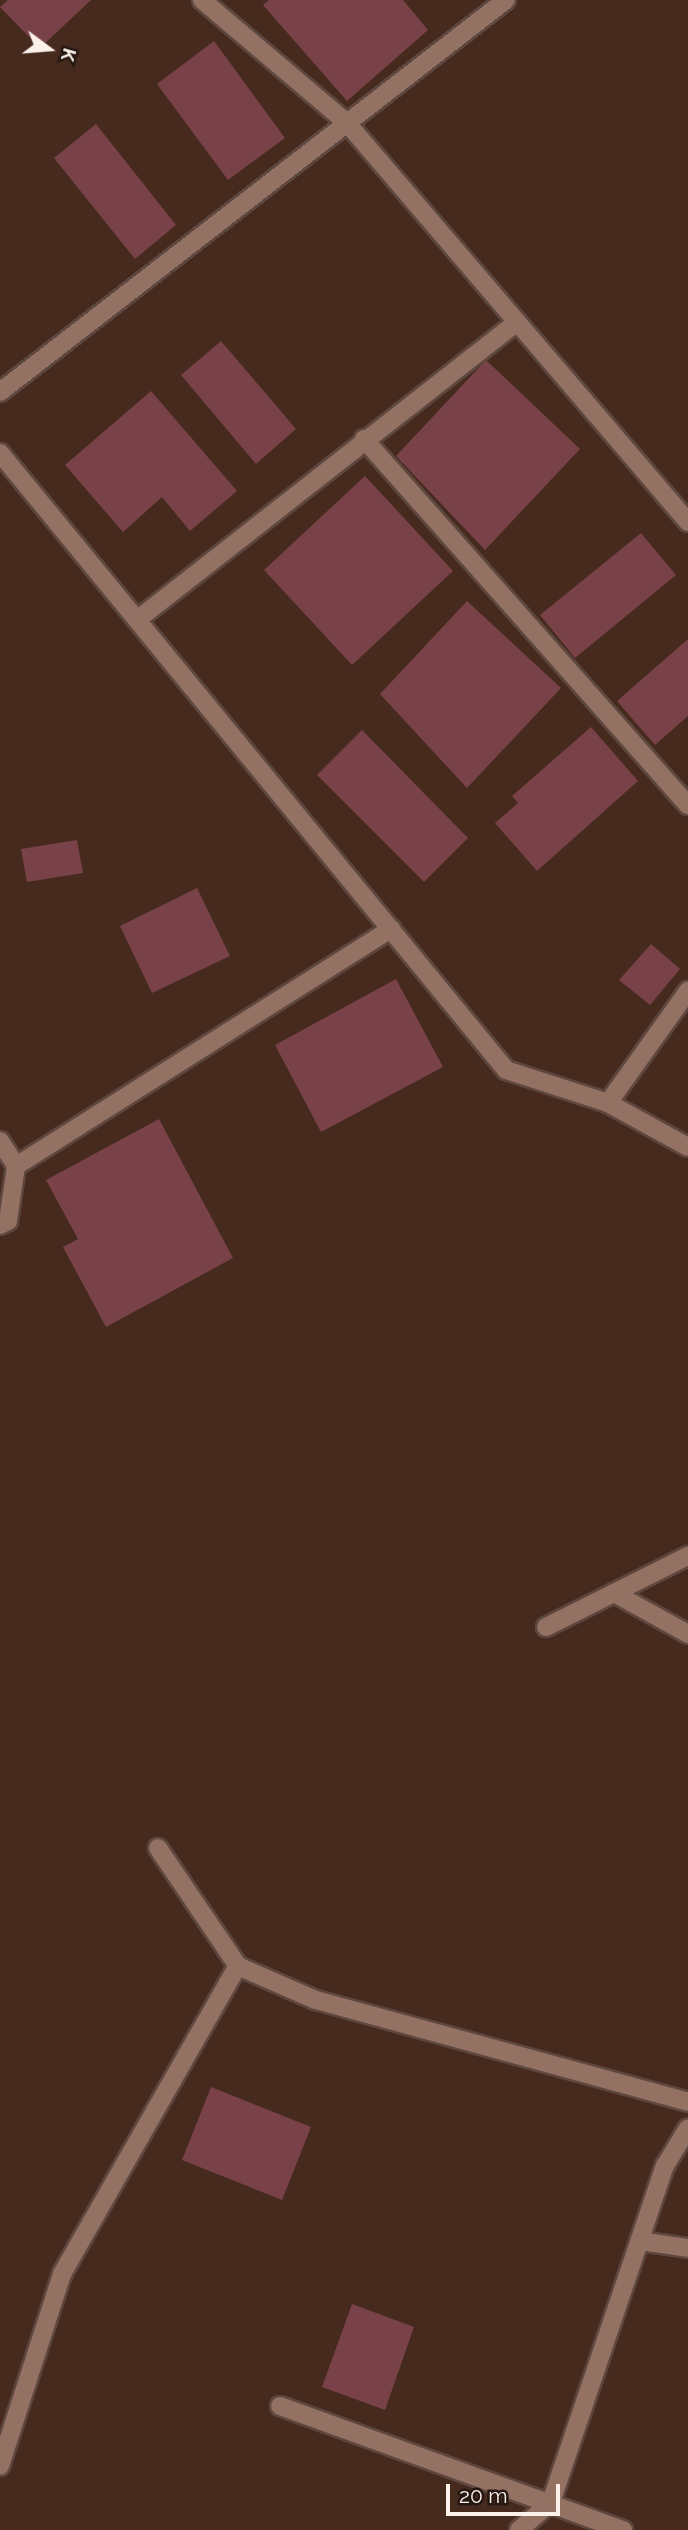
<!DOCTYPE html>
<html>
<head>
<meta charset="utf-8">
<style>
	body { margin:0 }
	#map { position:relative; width:688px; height:2530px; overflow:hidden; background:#472a1e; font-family:Raleway,sans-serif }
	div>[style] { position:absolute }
	.building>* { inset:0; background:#784248 }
	.roads { filter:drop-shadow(2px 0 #5e473e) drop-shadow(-2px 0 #5e473e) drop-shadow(0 2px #5e473e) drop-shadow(0 -2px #5e473e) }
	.minor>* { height:18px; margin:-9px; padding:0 9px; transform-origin:9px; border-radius:9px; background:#937163 }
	span { translate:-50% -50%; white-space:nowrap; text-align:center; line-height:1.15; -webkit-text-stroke:7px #241711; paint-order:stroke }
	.north { position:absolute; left:14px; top:14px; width:70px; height:70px; -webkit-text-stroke:5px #241711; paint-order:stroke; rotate:106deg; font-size:19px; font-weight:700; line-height:28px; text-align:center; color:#fcf0eb }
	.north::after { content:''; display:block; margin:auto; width:24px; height:32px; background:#fcf0eb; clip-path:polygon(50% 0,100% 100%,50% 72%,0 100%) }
	.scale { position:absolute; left:446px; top:2484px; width:114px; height:32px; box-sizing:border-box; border:4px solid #fcf0eb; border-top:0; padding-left:9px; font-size:21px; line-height:24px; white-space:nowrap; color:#fcf0eb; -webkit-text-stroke:5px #241711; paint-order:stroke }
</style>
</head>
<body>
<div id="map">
	<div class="building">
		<div style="clip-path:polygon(8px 0,91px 0,40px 48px,0 7px)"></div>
		<div style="clip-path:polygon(269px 0,403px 0,428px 30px,347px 101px,263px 5px)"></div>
		<div style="clip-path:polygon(214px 41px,285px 138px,228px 180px,157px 84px)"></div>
		<div style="clip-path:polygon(96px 124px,176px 225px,135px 259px,54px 158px)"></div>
		<div style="clip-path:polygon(221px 341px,296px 429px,256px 464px,181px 375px)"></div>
		<div style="clip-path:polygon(486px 360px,580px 449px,485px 550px,396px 456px)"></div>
		<div style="clip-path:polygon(151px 391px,237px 491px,190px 531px,162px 497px,123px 532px,65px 465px)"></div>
		<div style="clip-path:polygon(365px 476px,453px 571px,352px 665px,264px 570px)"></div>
		<div style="clip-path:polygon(641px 533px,676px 575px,575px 658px,540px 615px)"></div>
		<div style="clip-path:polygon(467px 601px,561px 688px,467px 788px,380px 694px)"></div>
		<div style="clip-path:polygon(688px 639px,688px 716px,655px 745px,617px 701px)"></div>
		<div style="clip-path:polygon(591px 727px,638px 781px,537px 871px,495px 823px,518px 803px,512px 796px)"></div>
		<div style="clip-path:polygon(362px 730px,468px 838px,424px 882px,317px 775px)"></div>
		<div style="clip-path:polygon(77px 840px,83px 873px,27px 882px,21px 849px)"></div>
		<div style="clip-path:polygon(197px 888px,230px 956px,152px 993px,120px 926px)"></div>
		<div style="clip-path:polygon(651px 944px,680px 969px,650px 1005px,619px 980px)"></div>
		<div style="clip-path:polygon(396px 979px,443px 1067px,321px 1132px,275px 1045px)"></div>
		<div style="clip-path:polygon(159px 1119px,233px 1258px,106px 1327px,63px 1247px,78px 1239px,46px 1180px)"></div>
		<div style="clip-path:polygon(211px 2087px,311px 2127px,282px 2200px,182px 2160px)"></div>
		<div style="clip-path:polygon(352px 2304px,414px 2327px,385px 2410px,322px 2387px)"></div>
	</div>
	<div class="roads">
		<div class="minor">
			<div style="left:202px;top:0;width:190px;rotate:40.3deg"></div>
			<div style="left:347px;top:123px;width:525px;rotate:49.48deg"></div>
			<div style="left:0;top:392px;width:640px;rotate:-37.77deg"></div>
			<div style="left:364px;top:439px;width:489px;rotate:48.5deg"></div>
			<div style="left:0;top:453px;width:798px;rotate:50.64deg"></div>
			<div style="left:506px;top:1070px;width:107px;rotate:17.9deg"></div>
			<div style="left:608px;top:1103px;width:91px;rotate:28.8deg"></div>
			<div style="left:137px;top:620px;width:483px;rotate:-38.1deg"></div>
			<div style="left:608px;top:1103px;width:138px;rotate:-54.5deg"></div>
			<div style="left:0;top:1141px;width:30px;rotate:57deg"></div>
			<div style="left:16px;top:1166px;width:444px;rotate:-32.3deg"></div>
			<div style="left:0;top:1225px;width:9px;rotate:-27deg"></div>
			<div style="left:8px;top:1221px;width:56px;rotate:-81.7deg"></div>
			<div style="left:614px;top:1593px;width:85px;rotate:29deg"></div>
			<div style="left:546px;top:1627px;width:159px;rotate:-26.6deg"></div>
			<div style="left:158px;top:1848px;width:143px;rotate:55.9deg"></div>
			<div style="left:238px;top:1966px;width:85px;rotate:23.6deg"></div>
			<div style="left:316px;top:2000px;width:386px;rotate:15.3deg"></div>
			<div style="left:640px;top:2241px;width:49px;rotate:8.3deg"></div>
			<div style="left:280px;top:2406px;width:365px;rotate:19.9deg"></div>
			<div style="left:0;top:2466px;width:202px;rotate:-72.1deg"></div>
			<div style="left:62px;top:2274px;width:355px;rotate:-60.3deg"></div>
			<div style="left:519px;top:2530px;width:43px;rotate:-41.2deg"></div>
			<div style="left:551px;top:2502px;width:355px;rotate:-71.3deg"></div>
			<div style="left:665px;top:2166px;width:44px;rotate:-58.8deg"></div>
		</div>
	</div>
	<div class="north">K</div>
	<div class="scale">20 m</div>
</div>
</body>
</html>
